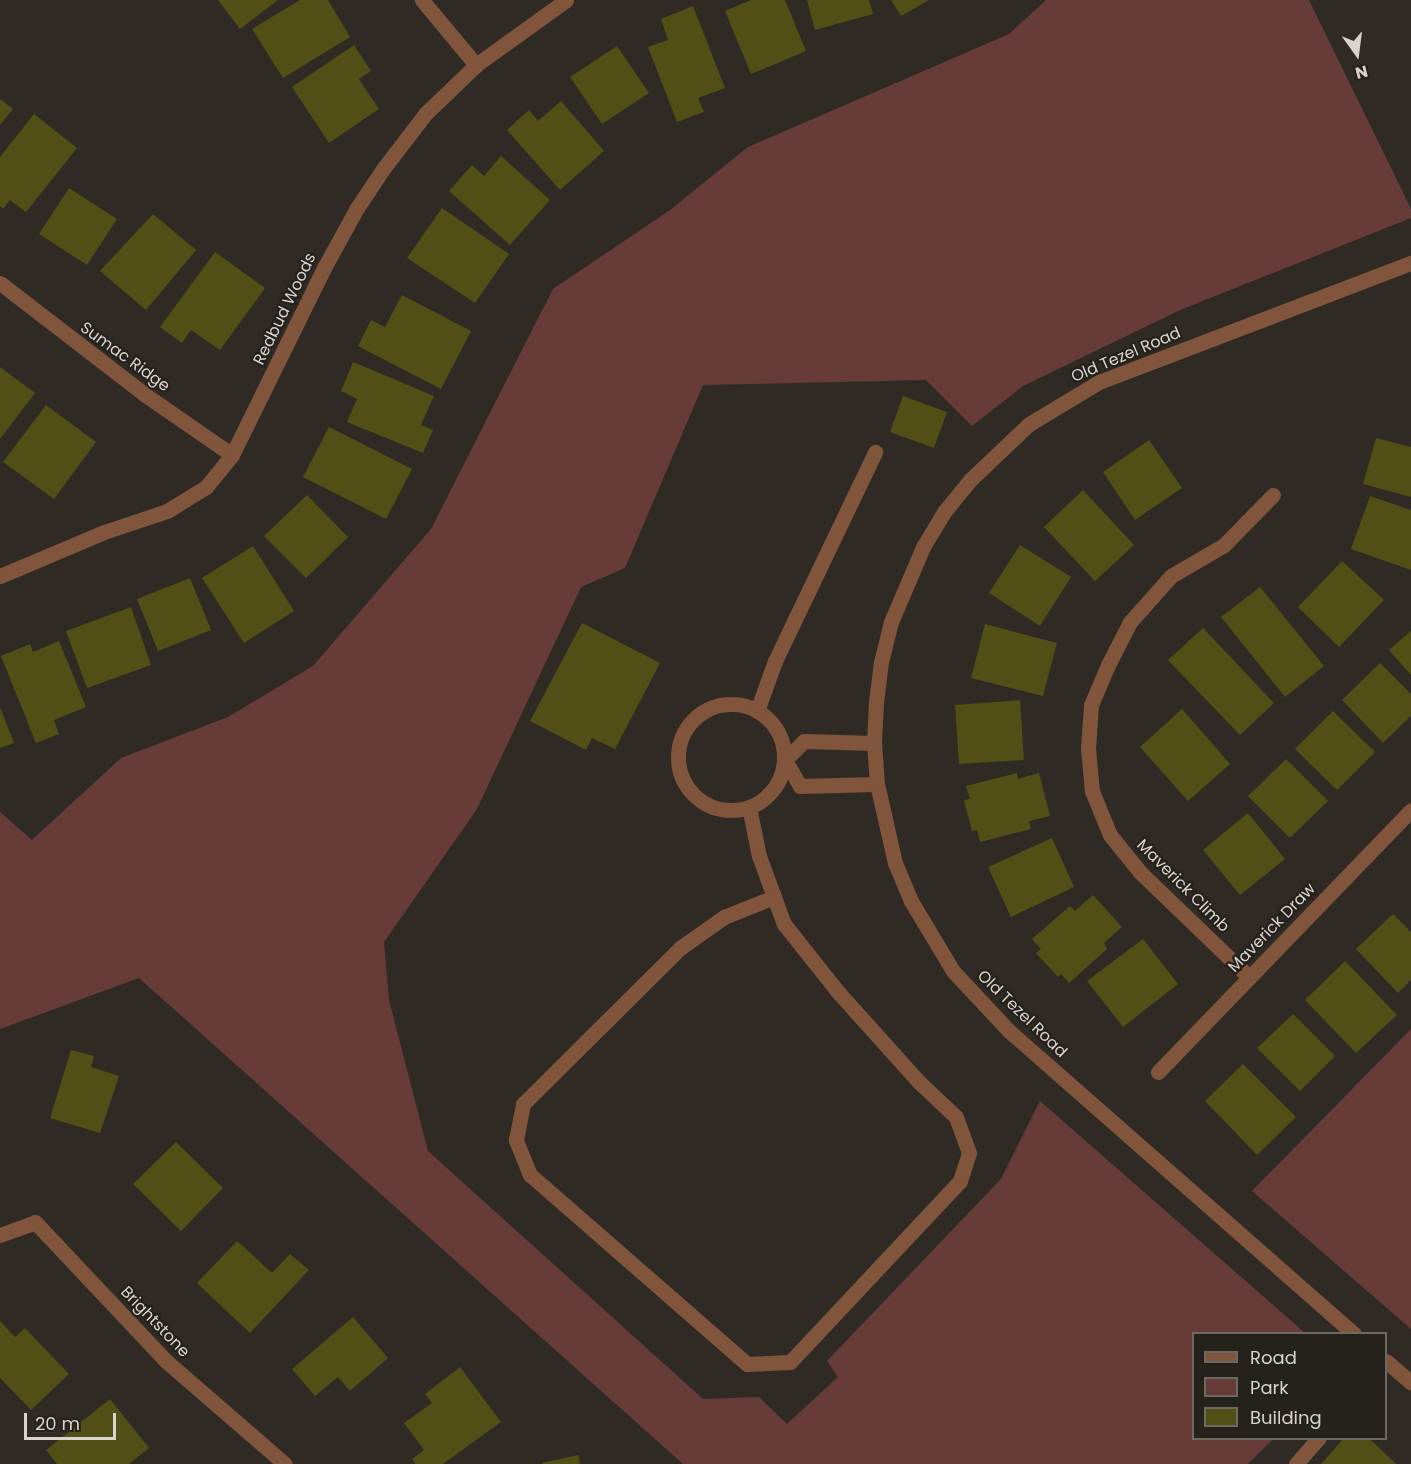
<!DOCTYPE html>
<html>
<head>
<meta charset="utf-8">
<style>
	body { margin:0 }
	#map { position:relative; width:1411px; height:1464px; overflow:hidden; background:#2f2b24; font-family:Poppins,sans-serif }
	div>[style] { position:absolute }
	.green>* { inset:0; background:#673c38 }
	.building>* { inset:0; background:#514e16 }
	.minor>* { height:15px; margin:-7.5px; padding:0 7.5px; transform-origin:7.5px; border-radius:7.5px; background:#80553b }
	.minor>.ring { margin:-7.5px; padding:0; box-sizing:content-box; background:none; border:15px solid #80553b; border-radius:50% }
	span { translate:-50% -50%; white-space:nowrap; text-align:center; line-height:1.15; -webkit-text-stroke:4.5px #25211b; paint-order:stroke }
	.street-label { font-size:16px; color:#d7d4d0 }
	.legend { position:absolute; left:1192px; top:1332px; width:195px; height:108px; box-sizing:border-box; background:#25211b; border:2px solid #6c6963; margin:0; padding:8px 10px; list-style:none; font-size:18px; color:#d7d4d0 }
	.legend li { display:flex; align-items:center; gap:12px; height:30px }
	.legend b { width:30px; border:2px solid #6c6963 }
	.north { position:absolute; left:1327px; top:24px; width:60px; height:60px; -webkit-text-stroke:4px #25211b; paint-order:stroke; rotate:166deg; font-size:16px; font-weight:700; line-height:24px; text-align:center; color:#d7d4d0 }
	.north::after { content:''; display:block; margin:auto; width:21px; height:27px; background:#d7d4d0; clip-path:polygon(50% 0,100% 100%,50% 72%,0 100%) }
	.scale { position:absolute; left:24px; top:1413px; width:92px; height:27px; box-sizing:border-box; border:3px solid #d7d4d0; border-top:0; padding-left:8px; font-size:18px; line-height:21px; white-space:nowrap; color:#d7d4d0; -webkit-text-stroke:4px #25211b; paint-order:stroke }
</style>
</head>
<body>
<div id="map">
	<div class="green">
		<div style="clip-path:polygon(1046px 0,1309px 0,1411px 209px,1411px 218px,1180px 310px,1023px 386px,972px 426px,926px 380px,703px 385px,625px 568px,581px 587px,477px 809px,384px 942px,389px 1000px,428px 1151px,703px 1399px,759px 1397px,787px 1424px,838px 1377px,827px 1361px,1001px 1179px,1040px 1101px,1305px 1333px,1194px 1334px,1194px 1438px,1273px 1439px,1248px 1464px,683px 1464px,139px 978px,0 1029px,0 812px,32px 840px,121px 758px,228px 717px,313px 666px,431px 529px,553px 289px,670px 210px,748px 147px,1009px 34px)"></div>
		<div style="clip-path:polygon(1411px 1029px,1411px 1329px,1252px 1191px)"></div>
	</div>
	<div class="building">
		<div style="clip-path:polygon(218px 0,278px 0,240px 29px)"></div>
		<div style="clip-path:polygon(300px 0,328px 0,350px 37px,283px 78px,252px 29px)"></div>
		<div style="clip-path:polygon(751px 0,785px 0,806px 51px,751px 74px,725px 11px)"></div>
		<div style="clip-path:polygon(807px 0,869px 0,873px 14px,815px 30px)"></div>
		<div style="clip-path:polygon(891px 0,929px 0,901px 16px)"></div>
		<div style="clip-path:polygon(693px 6px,725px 88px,698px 98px,704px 112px,677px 122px,648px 47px,668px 40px,661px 19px)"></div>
		<div style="clip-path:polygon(354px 45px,371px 71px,359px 79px,379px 109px,329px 143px,292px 87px)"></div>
		<div style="clip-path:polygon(617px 46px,649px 93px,602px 124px,570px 77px)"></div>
		<div style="clip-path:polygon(0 99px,13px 109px,0 125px)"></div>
		<div style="clip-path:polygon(561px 101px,604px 151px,560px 190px,507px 130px,529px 110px,538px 121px)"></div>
		<div style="clip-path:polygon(34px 114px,77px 148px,26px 212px,10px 200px,3px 209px,0 206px,0 157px)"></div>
		<div style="clip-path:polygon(501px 156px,550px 200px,510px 245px,449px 191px,472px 165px,484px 176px)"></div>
		<div style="clip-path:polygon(69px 188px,117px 219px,87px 265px,39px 234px)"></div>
		<div style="clip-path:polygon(442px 208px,509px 254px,475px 303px,407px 258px)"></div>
		<div style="clip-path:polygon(153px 214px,196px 250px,146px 310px,100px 271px)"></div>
		<div style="clip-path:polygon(215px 252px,265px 288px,220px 350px,191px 330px,182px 343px,160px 327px)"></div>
		<div style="clip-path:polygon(402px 295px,471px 331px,441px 389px,358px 346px,371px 320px,385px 327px)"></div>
		<div style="clip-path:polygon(353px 362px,434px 396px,421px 425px,433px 430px,423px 453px,347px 422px,357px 399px,341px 391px)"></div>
		<div style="clip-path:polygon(0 367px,35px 393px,0 439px)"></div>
		<div style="clip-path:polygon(903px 396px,947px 412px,934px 448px,890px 432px)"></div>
		<div style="clip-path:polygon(46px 405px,96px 442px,54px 499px,3px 462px)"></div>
		<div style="clip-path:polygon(329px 427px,412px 469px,386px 519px,303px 477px)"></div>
		<div style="clip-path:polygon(1376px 438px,1411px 447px,1411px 497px,1363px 484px)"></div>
		<div style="clip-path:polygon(1149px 440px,1182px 488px,1135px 520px,1103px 472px)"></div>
		<div style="clip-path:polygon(1083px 490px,1134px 545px,1095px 581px,1044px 527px)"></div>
		<div style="clip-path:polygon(307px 495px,348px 537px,306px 578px,264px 536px)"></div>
		<div style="clip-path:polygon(1370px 496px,1411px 510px,1411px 570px,1351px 549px)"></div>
		<div style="clip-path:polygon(1020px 545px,1071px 577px,1040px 626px,989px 593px)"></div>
		<div style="clip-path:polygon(253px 546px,294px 611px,244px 643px,202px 578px)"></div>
		<div style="clip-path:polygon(1342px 561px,1384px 600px,1339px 647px,1298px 607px)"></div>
		<div style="clip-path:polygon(190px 578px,211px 630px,158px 651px,137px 599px)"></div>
		<div style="clip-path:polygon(1260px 587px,1324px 666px,1285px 697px,1221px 617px)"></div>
		<div style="clip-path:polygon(131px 607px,151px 665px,87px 688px,66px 631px)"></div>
		<div style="clip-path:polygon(582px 623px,660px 663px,615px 749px,592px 738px,586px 750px,530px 721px)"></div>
		<div style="clip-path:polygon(985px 624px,1057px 643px,1043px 696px,971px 678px)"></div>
		<div style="clip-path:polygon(1203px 628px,1274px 703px,1240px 735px,1168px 660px)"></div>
		<div style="clip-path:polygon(1411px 631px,1411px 675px,1389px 650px)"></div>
		<div style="clip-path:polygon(59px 641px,86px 707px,54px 720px,59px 734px,36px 743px,1px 656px,30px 644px,33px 652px)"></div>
		<div style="clip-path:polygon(1380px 663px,1411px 694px,1411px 716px,1383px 743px,1342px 700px)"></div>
		<div style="clip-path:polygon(1020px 700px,1024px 760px,959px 764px,955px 705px)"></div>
		<div style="clip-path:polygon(0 707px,14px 743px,0 748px)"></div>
		<div style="clip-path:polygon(1182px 709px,1230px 764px,1188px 801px,1140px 747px)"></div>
		<div style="clip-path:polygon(1333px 711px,1375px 752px,1337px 790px,1295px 749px)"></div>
		<div style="clip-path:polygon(1286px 759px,1328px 801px,1290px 838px,1248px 796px)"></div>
		<div style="clip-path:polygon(1017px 773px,1018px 779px,1039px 773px,1050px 816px,1029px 821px,1031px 829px,980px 842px,977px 830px,972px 831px,964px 800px,970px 799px,966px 786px)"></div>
		<div style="clip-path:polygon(1248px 813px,1285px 859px,1240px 895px,1203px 850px)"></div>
		<div style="clip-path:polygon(1052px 838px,1074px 887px,1011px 917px,988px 867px)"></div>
		<div style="clip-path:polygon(1093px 895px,1122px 927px,1104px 943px,1107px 949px,1069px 983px,1061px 974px,1058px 977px,1036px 953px,1041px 949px,1032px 939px,1070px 906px,1075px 911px)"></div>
		<div style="clip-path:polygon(1393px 914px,1411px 932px,1411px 980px,1398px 993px,1356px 949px)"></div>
		<div style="clip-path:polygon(1143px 939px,1178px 984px,1123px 1027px,1087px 981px)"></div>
		<div style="clip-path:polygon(1345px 961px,1397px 1015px,1356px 1053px,1305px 1000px)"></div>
		<div style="clip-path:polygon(1293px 1014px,1335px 1056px,1300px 1091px,1257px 1048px)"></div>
		<div style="clip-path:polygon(71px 1050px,94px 1056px,91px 1067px,119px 1076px,100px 1133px,50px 1118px)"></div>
		<div style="clip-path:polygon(1243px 1064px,1296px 1117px,1257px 1155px,1205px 1101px)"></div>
		<div style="clip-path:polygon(176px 1142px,223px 1188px,181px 1231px,133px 1184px)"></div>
		<div style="clip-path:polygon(237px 1241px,272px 1273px,290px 1254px,309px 1270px,250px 1333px,197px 1283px)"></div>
		<div style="clip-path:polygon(353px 1317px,388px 1358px,350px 1391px,338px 1377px,315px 1396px,292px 1369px)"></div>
		<div style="clip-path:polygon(0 1321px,15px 1337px,25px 1328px,69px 1374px,31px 1410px,0 1378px)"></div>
		<div style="clip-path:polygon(460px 1367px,501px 1422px,443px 1464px,416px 1464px,412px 1459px,424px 1450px,404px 1423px,432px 1403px,425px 1394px)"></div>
		<div style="clip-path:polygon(110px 1399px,149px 1448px,129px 1464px,57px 1464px,46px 1450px)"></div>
		<div style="clip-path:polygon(1344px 1438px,1369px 1438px,1396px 1464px,1321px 1464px)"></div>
		<div style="clip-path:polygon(578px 1455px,580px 1464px,543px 1464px,542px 1463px)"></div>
	</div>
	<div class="minor">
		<div style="left:422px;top:0;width:85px;rotate:50.3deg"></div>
		<div style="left:0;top:283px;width:182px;rotate:37.6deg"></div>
		<div style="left:144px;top:394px;width:107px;rotate:34.7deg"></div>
		<div style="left:0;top:576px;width:113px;rotate:-22.9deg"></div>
		<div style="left:104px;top:532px;width:66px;rotate:-18.4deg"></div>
		<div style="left:167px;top:511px;width:46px;rotate:-31.6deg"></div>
		<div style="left:206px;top:487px;width:41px;rotate:-50.9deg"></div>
		<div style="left:232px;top:455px;width:211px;rotate:-63.8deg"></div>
		<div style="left:325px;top:266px;width:66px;rotate:-61.1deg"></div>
		<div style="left:357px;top:208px;width:47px;rotate:-56.3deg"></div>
		<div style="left:383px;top:169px;width:71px;rotate:-52.5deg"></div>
		<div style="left:426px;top:113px;width:69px;rotate:-43.8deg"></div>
		<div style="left:476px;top:65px;width:111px;rotate:-35.8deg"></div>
		<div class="ring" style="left:678px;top:704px;width:91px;height:91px"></div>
		<div style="left:757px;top:711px;width:53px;rotate:-70.2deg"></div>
		<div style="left:775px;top:661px;width:232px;rotate:-64.4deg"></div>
		<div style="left:874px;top:743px;width:70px;rotate:-178.4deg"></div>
		<div style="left:804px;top:741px;width:27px;rotate:135deg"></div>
		<div style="left:785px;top:760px;width:30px;rotate:60deg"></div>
		<div style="left:800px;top:786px;width:77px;rotate:-1.5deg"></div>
		<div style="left:749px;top:807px;width:50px;rotate:78.5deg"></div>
		<div style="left:759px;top:856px;width:44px;rotate:69.9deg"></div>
		<div style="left:774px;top:897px;width:29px;rotate:70deg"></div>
		<div style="left:784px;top:924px;width:87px;rotate:51.5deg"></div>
		<div style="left:838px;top:992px;width:121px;rotate:48deg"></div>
		<div style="left:919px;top:1082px;width:51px;rotate:43.4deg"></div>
		<div style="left:956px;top:1117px;width:38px;rotate:70deg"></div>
		<div style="left:969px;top:1153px;width:29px;rotate:108deg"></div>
		<div style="left:960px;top:1181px;width:248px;rotate:133.2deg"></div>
		<div style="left:790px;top:1362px;width:43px;rotate:177.3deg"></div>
		<div style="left:747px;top:1364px;width:288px;rotate:-138.9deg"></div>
		<div style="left:530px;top:1175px;width:38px;rotate:-112deg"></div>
		<div style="left:516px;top:1140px;width:37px;rotate:-79deg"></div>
		<div style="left:523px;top:1104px;width:221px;rotate:-44.8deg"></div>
		<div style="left:680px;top:948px;width:54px;rotate:-35.2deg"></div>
		<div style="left:724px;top:917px;width:54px;rotate:-21.8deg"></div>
		<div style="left:1249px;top:977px;width:151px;rotate:-136.1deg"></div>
		<div style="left:1140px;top:872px;width:48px;rotate:-129deg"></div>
		<div style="left:1110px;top:835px;width:48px;rotate:-112.2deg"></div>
		<div style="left:1092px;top:791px;width:42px;rotate:-95.4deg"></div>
		<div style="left:1088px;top:749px;width:44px;rotate:-86.1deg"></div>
		<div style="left:1091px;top:705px;width:43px;rotate:-67deg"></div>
		<div style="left:1108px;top:665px;width:48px;rotate:-62.9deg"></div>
		<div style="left:1130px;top:622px;width:62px;rotate:-48.3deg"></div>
		<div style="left:1171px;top:576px;width:61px;rotate:-30.3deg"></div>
		<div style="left:1224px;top:545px;width:70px;rotate:-45.6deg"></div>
		<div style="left:1158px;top:1072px;width:364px;rotate:-46deg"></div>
		<div style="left:0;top:1235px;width:37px;rotate:-20deg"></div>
		<div style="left:35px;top:1222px;width:191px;rotate:46.7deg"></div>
		<div style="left:166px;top:1361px;width:157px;rotate:40.9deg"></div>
		<div style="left:1354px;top:1334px;width:459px;rotate:-138.7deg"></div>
		<div style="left:1009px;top:1031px;width:82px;rotate:-133deg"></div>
		<div style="left:953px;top:971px;width:82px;rotate:-121deg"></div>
		<div style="left:911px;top:901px;width:41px;rotate:-112.8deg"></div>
		<div style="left:895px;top:863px;width:81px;rotate:-102.8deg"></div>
		<div style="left:877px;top:784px;width:41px;rotate:-94.2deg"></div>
		<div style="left:874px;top:743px;width:41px;rotate:-87.2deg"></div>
		<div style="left:876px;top:702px;width:40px;rotate:-82.9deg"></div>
		<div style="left:881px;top:662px;width:41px;rotate:-76deg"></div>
		<div style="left:891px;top:622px;width:82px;rotate:-66.9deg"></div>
		<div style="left:923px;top:547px;width:41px;rotate:-59deg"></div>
		<div style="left:944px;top:512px;width:41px;rotate:-50.9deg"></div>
		<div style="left:970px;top:480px;width:81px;rotate:-43.5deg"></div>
		<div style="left:1029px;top:424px;width:82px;rotate:-31deg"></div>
		<div style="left:1099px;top:382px;width:334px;rotate:-20.9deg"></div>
		<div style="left:1386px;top:1361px;width:33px;rotate:41deg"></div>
		<div style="left:1296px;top:1464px;width:35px;rotate:-49deg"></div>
	</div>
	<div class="street-label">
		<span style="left:285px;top:309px;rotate:-64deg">Redbud Woods</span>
		<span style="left:1126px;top:355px;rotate:-23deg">Old Tezel Road</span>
		<span style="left:125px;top:357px;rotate:36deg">Sumac Ridge</span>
		<span style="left:1183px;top:886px;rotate:45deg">Maverick Climb</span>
		<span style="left:1272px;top:928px;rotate:-46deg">Maverick Draw</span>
		<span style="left:1022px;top:1014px;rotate:44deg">Old Tezel Road</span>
		<span style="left:155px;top:1322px;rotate:46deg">Brightstone</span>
	</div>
	<ul class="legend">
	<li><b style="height:8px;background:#80553b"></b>Road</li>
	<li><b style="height:16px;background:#673c38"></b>Park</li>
	<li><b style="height:16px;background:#514e16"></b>Building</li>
	</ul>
	<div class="north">N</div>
	<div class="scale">20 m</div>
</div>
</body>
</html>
